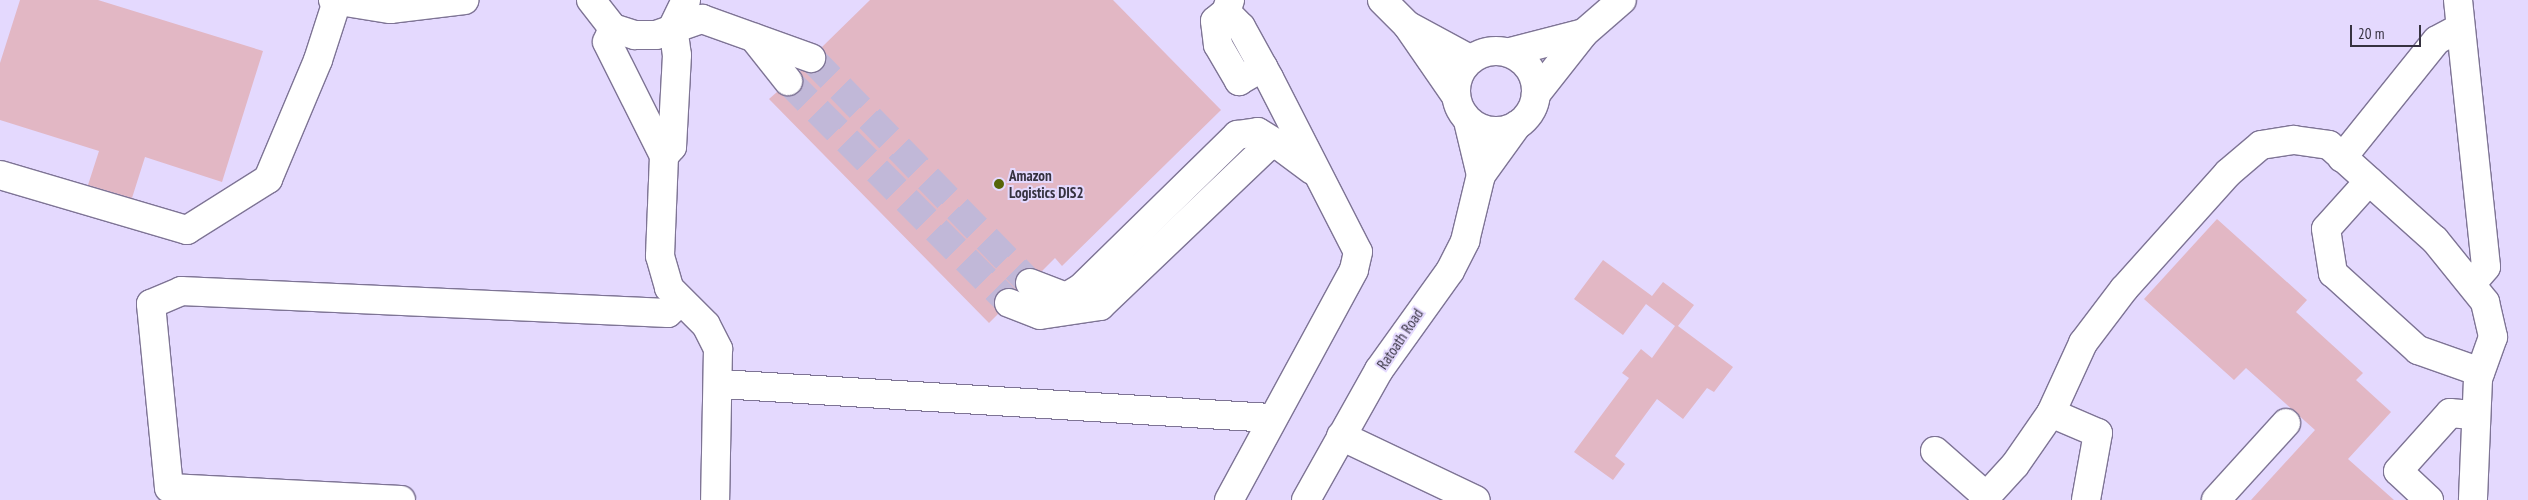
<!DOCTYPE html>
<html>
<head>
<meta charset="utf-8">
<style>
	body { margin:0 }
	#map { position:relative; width:2528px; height:500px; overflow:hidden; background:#e4d9fe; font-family:"PT Sans Narrow",sans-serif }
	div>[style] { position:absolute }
	.building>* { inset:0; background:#e2b7c4 }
	.minor-tunnel>* { height:28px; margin-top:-14px; transform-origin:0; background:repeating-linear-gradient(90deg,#c1b8d8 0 28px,transparent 0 42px) }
	.roads { filter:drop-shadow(1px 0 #7e7495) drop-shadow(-1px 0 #7e7495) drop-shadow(0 1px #7e7495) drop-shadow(0 -1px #7e7495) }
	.minor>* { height:28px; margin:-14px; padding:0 14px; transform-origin:14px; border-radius:14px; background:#fff }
	.minor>.ring { margin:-14px; padding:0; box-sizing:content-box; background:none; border:28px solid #fff; border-radius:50% }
	.dots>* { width:14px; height:14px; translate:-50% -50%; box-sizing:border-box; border:2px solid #e4d9fe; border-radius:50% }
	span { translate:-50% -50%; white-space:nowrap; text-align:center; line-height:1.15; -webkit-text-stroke:4px #e4d9fe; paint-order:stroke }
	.poi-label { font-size:15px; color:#363240; font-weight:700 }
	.left { translate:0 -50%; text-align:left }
	.street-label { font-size:15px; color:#363240 }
	.scale { position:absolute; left:2350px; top:25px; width:71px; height:22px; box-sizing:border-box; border:2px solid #363240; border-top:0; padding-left:6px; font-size:15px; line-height:18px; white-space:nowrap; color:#363240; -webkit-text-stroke:4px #e4d9fe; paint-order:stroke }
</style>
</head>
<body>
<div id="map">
	<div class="building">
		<div style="clip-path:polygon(20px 0,98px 0,263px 51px,222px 182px,145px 157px,132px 198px,88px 185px,99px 151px,0 120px,0 63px)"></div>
		<div style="clip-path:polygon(870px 0,1113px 0,1221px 110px,1062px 266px,1055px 258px,1042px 271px,1020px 271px,1016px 289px,1006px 288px,995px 297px,998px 314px,989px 323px,769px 99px,777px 92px,790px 96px,798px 93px,803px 79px,800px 71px,821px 70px,826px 56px,822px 47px)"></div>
		<div style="clip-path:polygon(2217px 219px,2307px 300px,2296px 312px,2363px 373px,2356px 380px,2391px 412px,2348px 459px,2394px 500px,2251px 500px,2315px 430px,2246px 368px,2234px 380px,2144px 299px)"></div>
		<div style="clip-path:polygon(1603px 260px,1652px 296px,1663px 282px,1694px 305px,1678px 326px,1733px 367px,1714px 392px,1707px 388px,1683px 419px,1657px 399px,1615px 456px,1625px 464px,1613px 480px,1574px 452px,1629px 378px,1622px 373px,1641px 349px,1652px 358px,1675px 326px,1646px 304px,1623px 335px,1574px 299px)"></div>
	</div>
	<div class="minor-tunnel">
		<div style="left:811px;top:58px;width:314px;rotate:45.8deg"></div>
		<div style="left:788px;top:81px;width:313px;rotate:45.1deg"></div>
	</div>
	<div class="roads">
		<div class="minor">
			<div style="left:333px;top:0;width:58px;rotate:9deg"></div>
			<div style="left:390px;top:9px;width:75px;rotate:-6.9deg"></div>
			<div style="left:591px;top:0;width:36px;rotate:52deg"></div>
			<div style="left:613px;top:28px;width:23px;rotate:18deg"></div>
			<div style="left:635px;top:35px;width:21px"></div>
			<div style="left:656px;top:35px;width:49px;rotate:-19.2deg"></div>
			<div style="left:702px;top:19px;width:116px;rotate:19.7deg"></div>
			<div style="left:686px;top:0;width:30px;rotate:116deg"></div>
			<div style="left:673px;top:27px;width:28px;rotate:82deg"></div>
			<div style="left:677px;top:55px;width:92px;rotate:93.1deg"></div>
			<div style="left:672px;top:147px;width:12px;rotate:132deg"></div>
			<div style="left:664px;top:156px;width:100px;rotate:92.3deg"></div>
			<div style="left:660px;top:256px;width:33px;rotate:74deg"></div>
			<div style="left:669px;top:288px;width:52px;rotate:45deg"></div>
			<div style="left:706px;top:325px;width:27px;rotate:63deg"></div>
			<div style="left:718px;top:349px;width:151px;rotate:91.1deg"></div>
			<div style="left:1230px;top:0;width:13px;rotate:108deg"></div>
			<div style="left:1226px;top:12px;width:14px;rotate:141deg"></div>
			<div style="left:1215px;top:21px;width:24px;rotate:83deg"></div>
			<div style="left:1218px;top:45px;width:42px;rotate:59.7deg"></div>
			<div style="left:1239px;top:81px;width:28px;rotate:-30deg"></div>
			<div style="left:1382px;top:0;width:35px;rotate:45deg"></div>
			<div style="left:2458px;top:0;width:268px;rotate:84deg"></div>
			<div style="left:2486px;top:267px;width:20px;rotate:131deg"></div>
			<div style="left:1226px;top:12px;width:21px;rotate:45deg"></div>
			<div style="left:1241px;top:27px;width:58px;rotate:61.2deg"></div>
			<div style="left:1269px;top:78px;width:195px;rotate:62.9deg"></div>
			<div style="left:1358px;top:252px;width:18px;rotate:103deg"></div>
			<div style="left:1354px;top:270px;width:262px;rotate:118.5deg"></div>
			<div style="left:613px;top:28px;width:15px;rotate:113deg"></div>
			<div style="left:607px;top:42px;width:127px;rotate:63.4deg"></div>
			<div style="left:1584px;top:33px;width:50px;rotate:-41deg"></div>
			<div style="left:754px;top:38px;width:55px;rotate:51.7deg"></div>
			<div class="ring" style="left:1456px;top:51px;width:52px;height:52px"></div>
			<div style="left:1510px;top:52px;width:76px;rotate:-14.4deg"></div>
			<div style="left:1584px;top:33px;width:78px;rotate:128.2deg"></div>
			<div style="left:1456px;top:96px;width:86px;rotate:-124.6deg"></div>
			<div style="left:1407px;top:25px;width:72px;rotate:28.4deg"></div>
			<div style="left:1468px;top:121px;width:56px;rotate:76.5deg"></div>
			<div style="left:1481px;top:175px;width:62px;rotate:-54.2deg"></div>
			<div style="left:2342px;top:158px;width:151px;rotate:-51.2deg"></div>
			<div style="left:2437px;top:40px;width:26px;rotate:-28deg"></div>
			<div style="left:0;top:175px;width:195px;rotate:16.4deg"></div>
			<div style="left:187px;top:230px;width:96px;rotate:-32.2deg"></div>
			<div style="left:268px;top:179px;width:129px;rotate:-67.2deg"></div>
			<div style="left:318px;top:60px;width:62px;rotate:-72.1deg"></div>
			<div style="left:2369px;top:181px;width:64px;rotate:131.9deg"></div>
			<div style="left:2326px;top:229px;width:45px;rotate:81deg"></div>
			<div style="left:2333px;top:273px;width:115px;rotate:42.2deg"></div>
			<div style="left:2418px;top:350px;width:66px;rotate:19.5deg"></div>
			<div style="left:1030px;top:283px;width:39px;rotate:21deg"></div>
			<div style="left:1066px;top:297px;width:17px;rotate:-31deg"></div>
			<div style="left:1081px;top:288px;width:219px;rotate:-44.4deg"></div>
			<div style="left:1237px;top:135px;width:21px;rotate:-8deg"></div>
			<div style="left:1258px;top:132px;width:22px;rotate:32deg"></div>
			<div style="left:1009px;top:303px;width:33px;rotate:21deg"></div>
			<div style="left:1040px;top:315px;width:61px;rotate:-8.5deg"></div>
			<div style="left:1100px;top:306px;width:231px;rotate:-43.6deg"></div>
			<div style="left:1267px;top:147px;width:10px;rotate:-17deg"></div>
			<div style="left:1277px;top:144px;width:44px;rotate:36.6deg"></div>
			<div style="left:720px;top:384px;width:552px;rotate:3.53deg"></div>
			<div style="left:2051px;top:413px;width:51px;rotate:23.1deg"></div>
			<div style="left:2098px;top:433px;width:68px;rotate:100.2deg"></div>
			<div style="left:1341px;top:436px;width:149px;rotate:25.4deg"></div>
			<div style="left:1935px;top:451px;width:68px;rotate:41.4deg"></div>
			<div style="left:401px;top:500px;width:232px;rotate:-177deg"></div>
			<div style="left:169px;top:488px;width:185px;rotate:-95.6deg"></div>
			<div style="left:151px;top:304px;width:33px;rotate:-23deg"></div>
			<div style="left:181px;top:291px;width:487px;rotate:2.6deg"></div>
			<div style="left:668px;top:313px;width:18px;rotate:-43deg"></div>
			<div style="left:1306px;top:500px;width:149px;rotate:-60.7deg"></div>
			<div style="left:1379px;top:370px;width:122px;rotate:-54.4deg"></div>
			<div style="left:1450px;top:271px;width:34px;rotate:-63deg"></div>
			<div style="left:1465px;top:241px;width:68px;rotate:-76.4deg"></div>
			<div style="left:1983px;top:500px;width:47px;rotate:-47.6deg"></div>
			<div style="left:2015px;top:465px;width:63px;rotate:-55.3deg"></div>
			<div style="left:2051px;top:413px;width:77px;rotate:-65.4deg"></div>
			<div style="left:2083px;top:343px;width:68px;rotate:-52.8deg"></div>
			<div style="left:2124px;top:289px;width:156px;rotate:-48.1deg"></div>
			<div style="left:2228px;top:173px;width:43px;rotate:-40.3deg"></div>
			<div style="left:2261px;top:145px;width:33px;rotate:-9deg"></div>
			<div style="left:2294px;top:140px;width:35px;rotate:8deg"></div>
			<div style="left:2329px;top:145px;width:142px;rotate:41.9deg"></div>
			<div style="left:2435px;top:240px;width:80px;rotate:51.1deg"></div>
			<div style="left:2485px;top:302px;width:36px;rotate:77deg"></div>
			<div style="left:2493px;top:337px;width:45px;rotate:109.7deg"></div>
			<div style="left:2478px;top:379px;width:121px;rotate:92.4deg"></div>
			<div style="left:2216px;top:500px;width:104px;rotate:-47.7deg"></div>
			<div style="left:2429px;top:500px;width:42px;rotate:-136.9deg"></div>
			<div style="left:2398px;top:471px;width:78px;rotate:-48.1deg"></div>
			<div style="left:2450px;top:413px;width:25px;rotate:5deg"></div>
		</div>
	</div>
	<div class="dots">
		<div style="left:999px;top:184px;background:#576509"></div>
	</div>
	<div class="poi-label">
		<span class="left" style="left:1009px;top:184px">Amazon<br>Logistics DIS2</span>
	</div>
	<div class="street-label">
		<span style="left:1400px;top:339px;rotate:-56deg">Ratoath Road</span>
	</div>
	<div class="scale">20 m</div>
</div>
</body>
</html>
